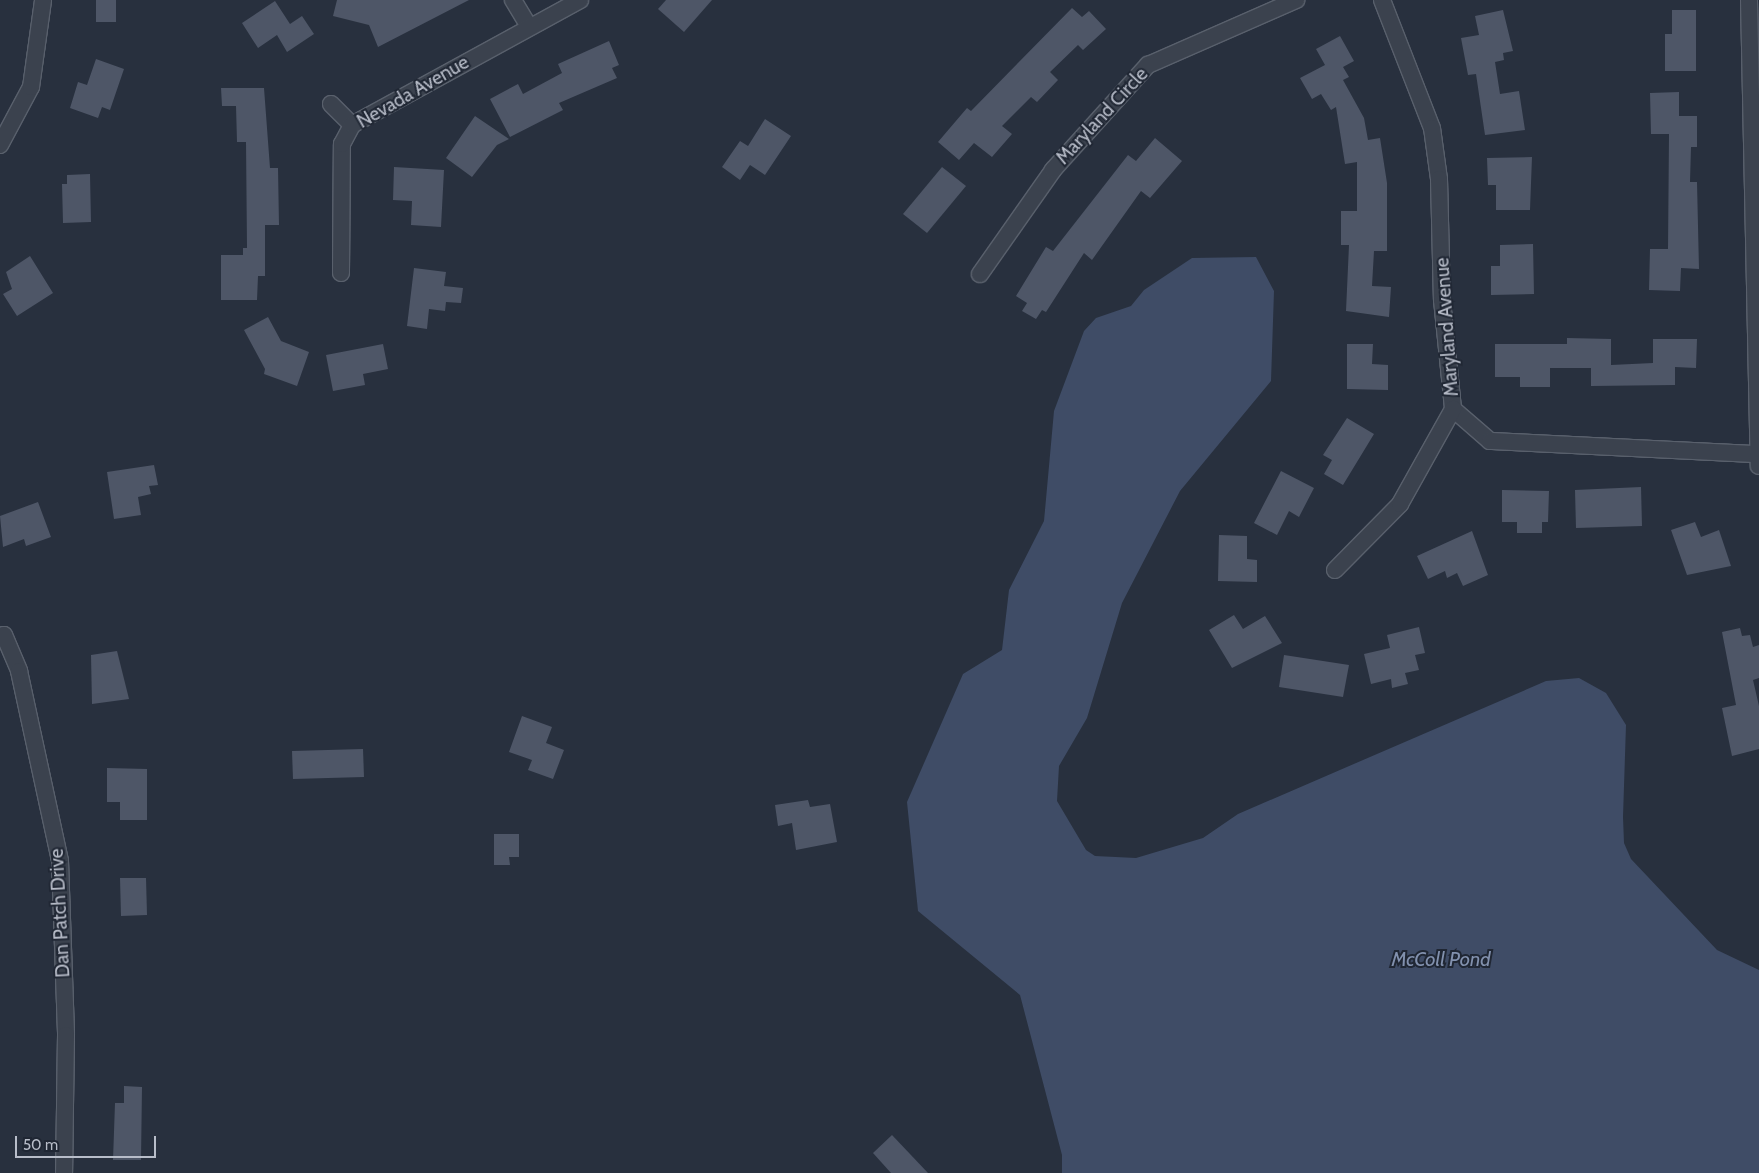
<!DOCTYPE html>
<html>
<head>
<meta charset="utf-8">
<style>
	body { margin:0 }
	#map { position:relative; width:1759px; height:1173px; overflow:hidden; background:#28303e; font-family:Cabin,sans-serif }
	div>[style] { position:absolute }
	.water>* { inset:0; background:#3f4c66 }
	.building>* { inset:0; background:#4e5667 }
	.roads { filter:drop-shadow(1px 0 #59606c) drop-shadow(-1px 0 #59606c) drop-shadow(0 1px #59606c) drop-shadow(0 -1px #59606c) }
	.minor>* { height:16px; margin:-8px; padding:0 8px; transform-origin:8px; border-radius:8px; background:#3b424e }
	span { translate:-50% -50%; white-space:nowrap; text-align:center; line-height:1.15; -webkit-text-stroke:4px #202734; paint-order:stroke }
	.street-label { font-size:19px; color:#b8bdc9 }
	.water-label { font-size:20px; color:#8291ae; font-style:italic }
	.scale { position:absolute; left:15px; top:1136px; width:141px; height:22px; box-sizing:border-box; border:2px solid #b8bdc9; border-top:0; padding-left:6px; font-size:15px; line-height:18px; white-space:nowrap; color:#b8bdc9; -webkit-text-stroke:4px #202734; paint-order:stroke }
</style>
</head>
<body>
<div id="map">
	<div class="water">
		<div style="clip-path:polygon(1256px 257px,1274px 291px,1271px 381px,1180px 491px,1122px 603px,1087px 718px,1059px 766px,1057px 801px,1086px 850px,1095px 856px,1136px 858px,1203px 838px,1238px 814px,1546px 681px,1579px 678px,1606px 693px,1626px 725px,1623px 817px,1624px 843px,1631px 859px,1717px 950px,1759px 970px,1759px 1173px,1062px 1173px,1062px 1155px,1020px 995px,918px 911px,907px 802px,963px 674px,1002px 650px,1009px 590px,1044px 521px,1054px 411px,1084px 331px,1096px 318px,1131px 306px,1144px 290px,1192px 258px)"></div>
	</div>
	<div class="building">
		<div style="clip-path:polygon(96px 0,116px 0,116px 22px,96px 22px)"></div>
		<div style="clip-path:polygon(337px 0,469px 0,378px 47px,369px 25px,333px 16px)"></div>
		<div style="clip-path:polygon(666px 0,712px 0,684px 32px,658px 9px)"></div>
		<div style="clip-path:polygon(275px 1px,290px 24px,302px 16px,314px 34px,287px 52px,277px 35px,258px 48px,242px 23px)"></div>
		<div style="clip-path:polygon(1072px 8px,1082px 17px,1089px 11px,1106px 29px,1083px 50px,1078px 45px,1050px 72px,1058px 80px,1037px 102px,1031px 97px,1002px 126px,1012px 134px,992px 157px,974px 143px,959px 160px,938px 142px,967px 108px,971px 111px)"></div>
		<div style="clip-path:polygon(1503px 10px,1513px 51px,1503px 53px,1504px 60px,1495px 62px,1500px 94px,1519px 91px,1525px 130px,1485px 135px,1476px 74px,1468px 75px,1461px 38px,1479px 35px,1475px 16px)"></div>
		<div style="clip-path:polygon(1672px 10px,1696px 10px,1696px 71px,1665px 71px,1665px 34px,1672px 34px)"></div>
		<div style="clip-path:polygon(1340px 36px,1354px 61px,1343px 67px,1349px 77px,1343px 80px,1364px 118px,1368px 140px,1380px 138px,1387px 183px,1387px 251px,1374px 251px,1372px 286px,1391px 287px,1389px 317px,1346px 311px,1349px 245px,1341px 245px,1341px 211px,1357px 211px,1357px 162px,1345px 164px,1336px 107px,1331px 110px,1321px 94px,1312px 99px,1300px 78px,1325px 65px,1316px 49px)"></div>
		<div style="clip-path:polygon(609px 41px,619px 65px,612px 68px,617px 78px,559px 103px,563px 110px,510px 137px,490px 99px,518px 84px,523px 94px,562px 73px,558px 64px)"></div>
		<div style="clip-path:polygon(96px 59px,124px 69px,110px 110px,102px 107px,98px 118px,70px 108px,78px 82px,87px 85px)"></div>
		<div style="clip-path:polygon(221px 88px,264px 88px,270px 168px,278px 168px,279px 225px,265px 225px,265px 276px,258px 276px,257px 300px,221px 300px,221px 255px,243px 255px,243px 248px,247px 248px,246px 142px,237px 142px,236px 106px,222px 106px)"></div>
		<div style="clip-path:polygon(1679px 92px,1679px 116px,1697px 116px,1697px 147px,1691px 147px,1690px 182px,1697px 182px,1699px 269px,1681px 268px,1680px 291px,1649px 290px,1650px 249px,1668px 249px,1669px 134px,1651px 134px,1650px 93px)"></div>
		<div style="clip-path:polygon(475px 116px,509px 139px,497px 145px,472px 177px,446px 158px)"></div>
		<div style="clip-path:polygon(765px 119px,791px 136px,765px 175px,750px 165px,740px 180px,722px 167px,740px 141px,748px 146px)"></div>
		<div style="clip-path:polygon(1155px 138px,1182px 161px,1150px 198px,1141px 191px,1092px 260px,1084px 253px,1046px 312px,1042px 310px,1036px 319px,1022px 311px,1027px 303px,1016px 296px,1046px 247px,1053px 251px,1128px 155px,1136px 161px)"></div>
		<div style="clip-path:polygon(1532px 157px,1530px 210px,1496px 210px,1496px 185px,1488px 185px,1487px 158px)"></div>
		<div style="clip-path:polygon(394px 167px,444px 170px,441px 227px,411px 225px,412px 201px,393px 200px)"></div>
		<div style="clip-path:polygon(942px 167px,966px 186px,927px 233px,903px 214px)"></div>
		<div style="clip-path:polygon(90px 174px,91px 222px,63px 223px,62px 184px,67px 184px,67px 175px)"></div>
		<div style="clip-path:polygon(1533px 244px,1534px 294px,1491px 295px,1491px 266px,1500px 266px,1500px 245px)"></div>
		<div style="clip-path:polygon(30px 256px,53px 293px,17px 316px,3px 294px,12px 289px,6px 272px)"></div>
		<div style="clip-path:polygon(414px 268px,446px 272px,444px 286px,463px 288px,461px 303px,446px 302px,445px 311px,429px 309px,427px 329px,407px 326px)"></div>
		<div style="clip-path:polygon(268px 317px,281px 341px,309px 352px,297px 386px,264px 374px,265px 369px,244px 330px)"></div>
		<div style="clip-path:polygon(1567px 338px,1611px 339px,1611px 365px,1653px 363px,1653px 339px,1697px 339px,1696px 368px,1675px 367px,1675px 385px,1591px 386px,1591px 368px,1550px 368px,1550px 387px,1520px 387px,1520px 377px,1495px 377px,1495px 344px,1567px 344px)"></div>
		<div style="clip-path:polygon(383px 344px,388px 369px,363px 374px,365px 385px,333px 391px,326px 355px)"></div>
		<div style="clip-path:polygon(1347px 344px,1373px 344px,1372px 364px,1388px 365px,1388px 390px,1347px 389px)"></div>
		<div style="clip-path:polygon(1347px 418px,1374px 434px,1343px 485px,1324px 474px,1332px 460px,1323px 455px)"></div>
		<div style="clip-path:polygon(154px 465px,158px 485px,149px 486px,151px 494px,138px 497px,141px 515px,114px 519px,107px 472px)"></div>
		<div style="clip-path:polygon(1281px 471px,1314px 488px,1299px 517px,1289px 511px,1277px 535px,1254px 523px)"></div>
		<div style="clip-path:polygon(1641px 487px,1642px 526px,1576px 528px,1575px 490px)"></div>
		<div style="clip-path:polygon(1502px 490px,1549px 491px,1548px 522px,1542px 522px,1542px 533px,1517px 533px,1517px 522px,1502px 522px)"></div>
		<div style="clip-path:polygon(38px 502px,51px 537px,26px 546px,24px 539px,3px 547px,0 516px)"></div>
		<div style="clip-path:polygon(1695px 522px,1701px 537px,1719px 530px,1731px 566px,1687px 575px,1671px 530px)"></div>
		<div style="clip-path:polygon(1472px 531px,1488px 575px,1463px 586px,1457px 573px,1447px 578px,1445px 571px,1428px 579px,1417px 556px)"></div>
		<div style="clip-path:polygon(1219px 535px,1247px 536px,1247px 559px,1257px 560px,1257px 582px,1218px 581px)"></div>
		<div style="clip-path:polygon(1234px 615px,1243px 629px,1265px 616px,1282px 643px,1232px 668px,1209px 630px)"></div>
		<div style="clip-path:polygon(1419px 627px,1425px 653px,1415px 655px,1419px 670px,1405px 673px,1408px 684px,1392px 688px,1391px 679px,1371px 684px,1364px 654px,1390px 648px,1387px 635px)"></div>
		<div style="clip-path:polygon(1740px 628px,1742px 636px,1750px 635px,1753px 647px,1759px 645px,1759px 678px,1753px 680px,1759px 706px,1759px 749px,1732px 756px,1722px 708px,1736px 705px,1722px 632px)"></div>
		<div style="clip-path:polygon(117px 651px,129px 699px,92px 704px,91px 655px)"></div>
		<div style="clip-path:polygon(1284px 655px,1349px 665px,1343px 697px,1279px 687px)"></div>
		<div style="clip-path:polygon(522px 716px,552px 727px,546px 743px,564px 750px,553px 779px,528px 770px,532px 760px,509px 752px)"></div>
		<div style="clip-path:polygon(363px 749px,364px 777px,293px 779px,292px 751px)"></div>
		<div style="clip-path:polygon(107px 768px,147px 769px,147px 820px,120px 820px,120px 802px,107px 802px)"></div>
		<div style="clip-path:polygon(808px 800px,810px 807px,830px 804px,837px 842px,796px 850px,792px 823px,778px 826px,775px 805px)"></div>
		<div style="clip-path:polygon(494px 834px,519px 834px,519px 857px,509px 857px,510px 865px,494px 865px)"></div>
		<div style="clip-path:polygon(120px 878px,146px 878px,147px 915px,121px 916px)"></div>
		<div style="clip-path:polygon(124px 1086px,142px 1087px,141px 1160px,113px 1160px,115px 1103px,124px 1103px)"></div>
		<div style="clip-path:polygon(892px 1135px,928px 1173px,891px 1173px,873px 1153px)"></div>
	</div>
	<div class="roads">
		<div class="minor">
			<div style="left:513px;top:0;width:31px;rotate:59deg"></div>
			<div style="left:1382px;top:0;width:137px;rotate:68.7deg"></div>
			<div style="left:1432px;top:128px;width:51px;rotate:82.2deg"></div>
			<div style="left:1439px;top:179px;width:121px;rotate:88.6deg"></div>
			<div style="left:1442px;top:300px;width:110px;rotate:84.2deg"></div>
			<div style="left:1453px;top:409px;width:49px;rotate:40.9deg"></div>
			<div style="left:1490px;top:441px;width:266px;rotate:2.8deg"></div>
			<div style="left:1749px;top:0;width:466px;rotate:88.8deg"></div>
			<div style="left:331px;top:104px;width:30px;rotate:45deg"></div>
			<div style="left:0;top:145px;width:66px;rotate:-61.9deg"></div>
			<div style="left:31px;top:87px;width:88px;rotate:-82.1deg"></div>
			<div style="left:341px;top:273px;width:129px;rotate:-89.6deg"></div>
			<div style="left:342px;top:144px;width:21px;rotate:-62deg"></div>
			<div style="left:352px;top:125px;width:260px;rotate:-28.7deg"></div>
			<div style="left:980px;top:274px;width:127px;rotate:-54.9deg"></div>
			<div style="left:1053px;top:170px;width:142px;rotate:-47.9deg"></div>
			<div style="left:1148px;top:65px;width:162px;rotate:-23.7deg"></div>
			<div style="left:1335px;top:570px;width:93px;rotate:-45.4deg"></div>
			<div style="left:1400px;top:504px;width:109px;rotate:-60.8deg"></div>
			<div style="left:0;top:636px;width:4px;rotate:-14deg"></div>
			<div style="left:4px;top:635px;width:39px;rotate:67deg"></div>
			<div style="left:19px;top:671px;width:194px;rotate:77.8deg"></div>
			<div style="left:60px;top:861px;width:174px;rotate:88deg"></div>
			<div style="left:66px;top:1035px;width:138px;rotate:90.8deg"></div>
		</div>
	</div>
	<div class="street-label">
		<span style="left:413px;top:92px;rotate:-30deg">Nevada Avenue</span>
		<span style="left:1102px;top:116px;rotate:-47deg">Maryland Circle</span>
		<span style="left:1447px;top:327px;rotate:-94deg">Maryland Avenue</span>
		<span style="left:60px;top:913px;rotate:-93deg">Dan Patch Drive</span>
	</div>
	<div class="water-label">
		<span style="left:1441px;top:959px">McColl Pond</span>
	</div>
	<div class="scale">50 m</div>
</div>
</body>
</html>
